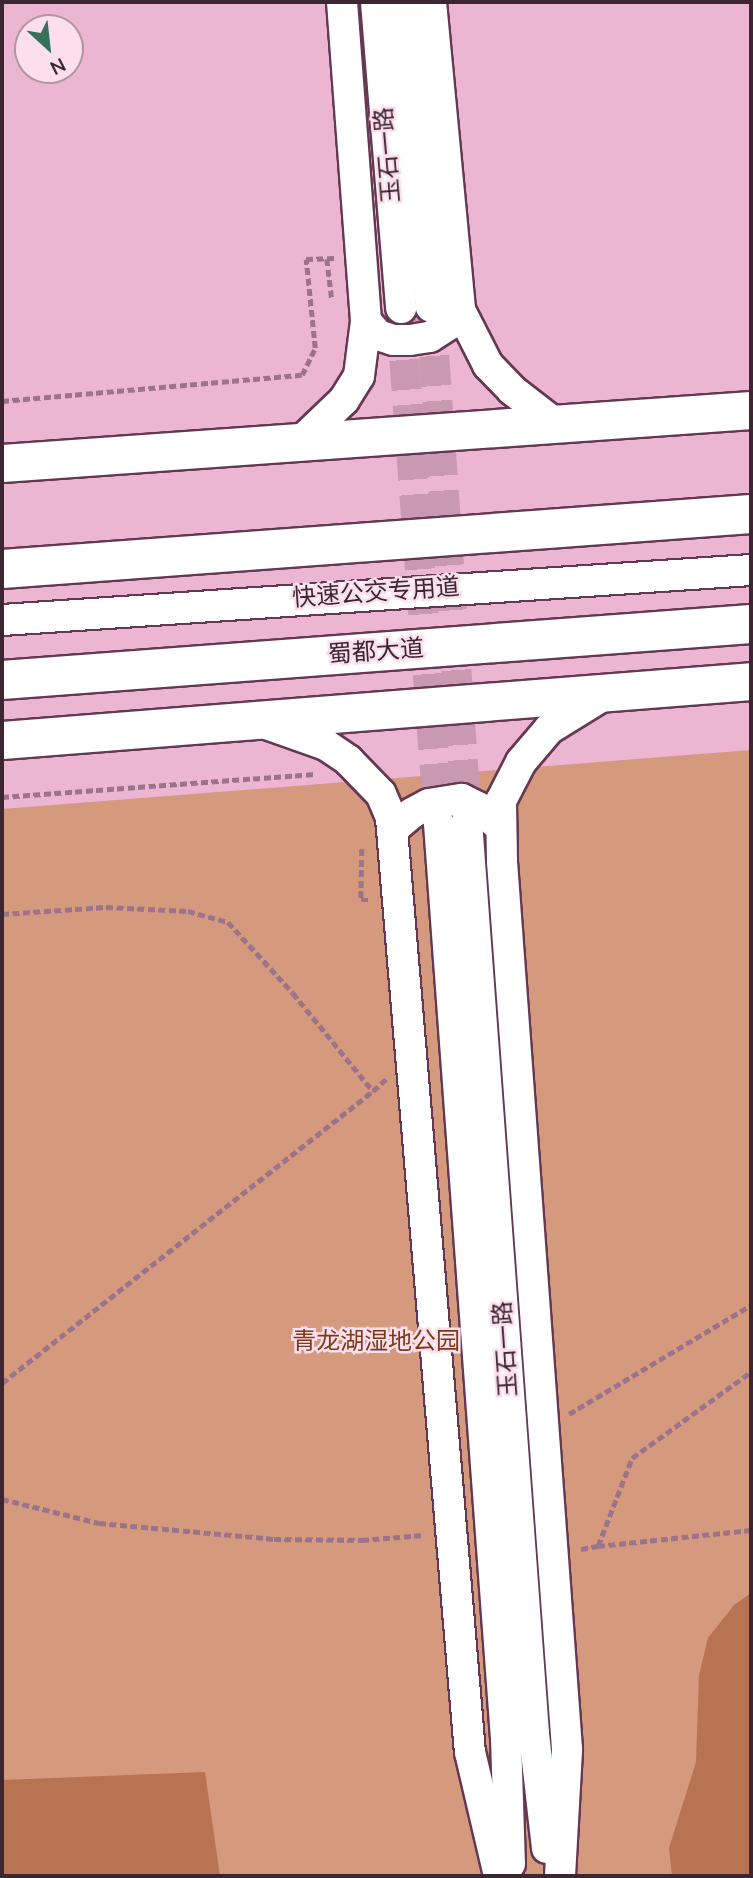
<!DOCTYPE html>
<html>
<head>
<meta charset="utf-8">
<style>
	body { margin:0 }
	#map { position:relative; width:753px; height:1878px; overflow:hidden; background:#ecb5d1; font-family:"Nunito Sans","Noto Sans SC",sans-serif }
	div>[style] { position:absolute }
	.green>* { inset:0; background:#d5997d }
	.forest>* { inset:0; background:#b77352 }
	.minor-tunnel>* { height:30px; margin-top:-15px; transform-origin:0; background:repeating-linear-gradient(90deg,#c998b1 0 30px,transparent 0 45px) }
	.path>* { height:4.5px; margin-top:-2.25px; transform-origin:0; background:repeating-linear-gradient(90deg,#9c7489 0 7px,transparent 0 10.5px) }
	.roads { filter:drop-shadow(2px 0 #653851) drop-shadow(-2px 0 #653851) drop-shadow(0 2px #653851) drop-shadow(0 -2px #653851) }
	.minor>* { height:30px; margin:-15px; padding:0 15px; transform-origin:15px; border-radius:15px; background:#fff }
	.major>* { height:37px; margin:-18.5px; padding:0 18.5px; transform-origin:18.5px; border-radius:18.5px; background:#fff }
	.highway>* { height:38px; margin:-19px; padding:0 19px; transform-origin:19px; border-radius:19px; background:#fff }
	span { translate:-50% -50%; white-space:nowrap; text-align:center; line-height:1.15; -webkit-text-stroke:5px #fcdfed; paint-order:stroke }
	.street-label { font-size:24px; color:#3b2632 }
	.park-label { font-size:24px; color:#7c3b17 }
	.frame { position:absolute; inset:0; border:4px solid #3b2632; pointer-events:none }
	.north { position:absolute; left:14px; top:14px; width:70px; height:70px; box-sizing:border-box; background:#fcdfed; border:2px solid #af95a2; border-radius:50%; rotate:153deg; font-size:19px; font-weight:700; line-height:28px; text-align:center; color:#3b2632 }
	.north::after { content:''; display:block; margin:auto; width:24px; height:32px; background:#36715b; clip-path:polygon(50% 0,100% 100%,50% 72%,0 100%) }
</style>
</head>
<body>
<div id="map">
	<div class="green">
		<div style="clip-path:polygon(751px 750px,751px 1876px,2px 1876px,2px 809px)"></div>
	</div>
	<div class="forest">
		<div style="clip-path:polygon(751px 1593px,751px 1876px,672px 1876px,669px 1848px,696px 1762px,699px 1675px,708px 1638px,734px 1605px)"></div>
		<div style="clip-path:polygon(205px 1772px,220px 1876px,2px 1876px,2px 1780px)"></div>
	</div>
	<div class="minor-tunnel">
		<div style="left:431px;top:311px;width:511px;rotate:85.96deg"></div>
		<div style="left:401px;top:315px;width:510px;rotate:85.73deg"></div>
	</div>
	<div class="path">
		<div style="left:327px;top:259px;width:39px;rotate:83deg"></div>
		<div style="left:2px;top:401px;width:301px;rotate:-5deg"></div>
		<div style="left:302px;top:375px;width:30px;rotate:-64deg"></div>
		<div style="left:315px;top:348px;width:89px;rotate:-95.8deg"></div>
		<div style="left:306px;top:259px;width:29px;rotate:-2deg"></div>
		<div style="left:2px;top:797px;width:314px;rotate:-4.2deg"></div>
		<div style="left:362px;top:849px;width:51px;rotate:91.1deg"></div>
		<div style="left:361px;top:900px;width:10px"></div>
		<div style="left:2px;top:914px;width:104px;rotate:-3.9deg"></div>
		<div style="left:106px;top:907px;width:82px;rotate:2.8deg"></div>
		<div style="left:188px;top:911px;width:41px;rotate:15.4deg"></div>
		<div style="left:228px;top:922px;width:96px;rotate:47.5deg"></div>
		<div style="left:293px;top:993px;width:127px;rotate:50.8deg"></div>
		<div style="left:373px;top:1091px;width:18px;rotate:-43deg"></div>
		<div style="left:2px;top:1383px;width:472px;rotate:-38.2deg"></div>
		<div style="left:569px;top:1414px;width:212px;rotate:-30.9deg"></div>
		<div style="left:2px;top:1499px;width:100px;rotate:13.9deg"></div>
		<div style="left:99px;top:1523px;width:176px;rotate:5.2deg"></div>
		<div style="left:274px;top:1539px;width:88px;rotate:0.7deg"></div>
		<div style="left:362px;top:1540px;width:62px;rotate:-4.6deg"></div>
		<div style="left:598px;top:1546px;width:154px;rotate:-6deg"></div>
		<div style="left:581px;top:1549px;width:17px;rotate:-10deg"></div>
		<div style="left:598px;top:1546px;width:94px;rotate:-68.9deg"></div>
		<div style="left:632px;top:1458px;width:147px;rotate:-35.9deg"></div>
	</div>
	<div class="roads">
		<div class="minor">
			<div style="left:376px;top:2px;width:307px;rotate:85.3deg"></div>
			<div style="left:403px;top:2px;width:306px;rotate:84.8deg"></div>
			<div style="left:431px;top:2px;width:309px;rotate:84.6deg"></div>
			<div style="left:460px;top:310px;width:62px;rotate:63deg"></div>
			<div style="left:488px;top:365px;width:35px;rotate:46deg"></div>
			<div style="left:512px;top:390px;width:56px;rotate:37.7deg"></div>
			<div style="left:366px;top:321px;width:18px;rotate:49deg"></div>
			<div style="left:378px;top:335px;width:16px;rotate:18deg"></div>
			<div style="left:393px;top:340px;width:17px"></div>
			<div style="left:410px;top:340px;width:20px;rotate:-9deg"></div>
			<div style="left:430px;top:337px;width:24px;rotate:-33deg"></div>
			<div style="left:450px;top:324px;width:17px;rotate:-54deg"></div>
			<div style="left:300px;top:442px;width:61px;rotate:-43.7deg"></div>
			<div style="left:344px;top:400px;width:28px;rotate:-58deg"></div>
			<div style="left:359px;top:376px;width:55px;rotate:-82.7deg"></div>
			<div style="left:366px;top:321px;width:320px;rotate:-94.3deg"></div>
			<div style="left:2px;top:620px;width:751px;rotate:-3.82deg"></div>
			<div style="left:261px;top:722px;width:69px;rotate:19.5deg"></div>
			<div style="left:326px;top:745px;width:27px;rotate:34deg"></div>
			<div style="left:348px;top:760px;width:47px;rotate:45.9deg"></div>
			<div style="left:381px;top:794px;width:26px;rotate:67deg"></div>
			<div style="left:391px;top:818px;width:937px;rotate:85.17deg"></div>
			<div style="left:470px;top:1752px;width:127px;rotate:76.8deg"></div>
			<div style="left:467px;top:821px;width:915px;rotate:85.8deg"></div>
			<div style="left:534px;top:1734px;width:115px;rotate:83.5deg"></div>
			<div style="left:439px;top:824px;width:916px;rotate:85.81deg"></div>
			<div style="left:506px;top:1738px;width:126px;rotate:88.2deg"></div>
			<div style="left:392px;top:830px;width:26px;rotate:-40deg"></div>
			<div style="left:412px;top:813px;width:19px;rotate:-28deg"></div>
			<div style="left:429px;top:804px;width:33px;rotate:-9deg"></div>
			<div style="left:462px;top:799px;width:18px;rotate:27deg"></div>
			<div style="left:478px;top:807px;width:24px;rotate:42deg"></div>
			<div style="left:560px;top:1876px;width:127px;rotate:-86.8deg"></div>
			<div style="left:567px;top:1749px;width:890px;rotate:-94.19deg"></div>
			<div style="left:502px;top:861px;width:60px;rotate:-91deg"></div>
			<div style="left:501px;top:801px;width:44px;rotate:-62.9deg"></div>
			<div style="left:521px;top:762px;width:43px;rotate:-49.7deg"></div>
			<div style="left:549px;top:729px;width:70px;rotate:-31.7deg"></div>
		</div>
		<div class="major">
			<div style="left:2px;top:463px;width:751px;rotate:-4.05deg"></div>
			<div style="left:2px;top:740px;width:751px;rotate:-4.5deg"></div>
		</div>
		<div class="highway">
			<div style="left:2px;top:569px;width:751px;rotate:-4.2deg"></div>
			<div style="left:2px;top:680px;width:751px;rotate:-4.28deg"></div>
		</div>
	</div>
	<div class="street-label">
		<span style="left:388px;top:155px;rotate:-95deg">玉石一路</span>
		<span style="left:376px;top:593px;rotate:-4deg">快速公交专用道</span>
		<span style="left:376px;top:652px;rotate:-4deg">蜀都大道</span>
		<span style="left:506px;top:1349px;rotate:-94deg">玉石一路</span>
	</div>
	<div class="park-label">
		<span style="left:376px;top:1342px">青龙湖湿地公园</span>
	</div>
	<div class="frame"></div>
	<div class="north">N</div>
</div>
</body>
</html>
